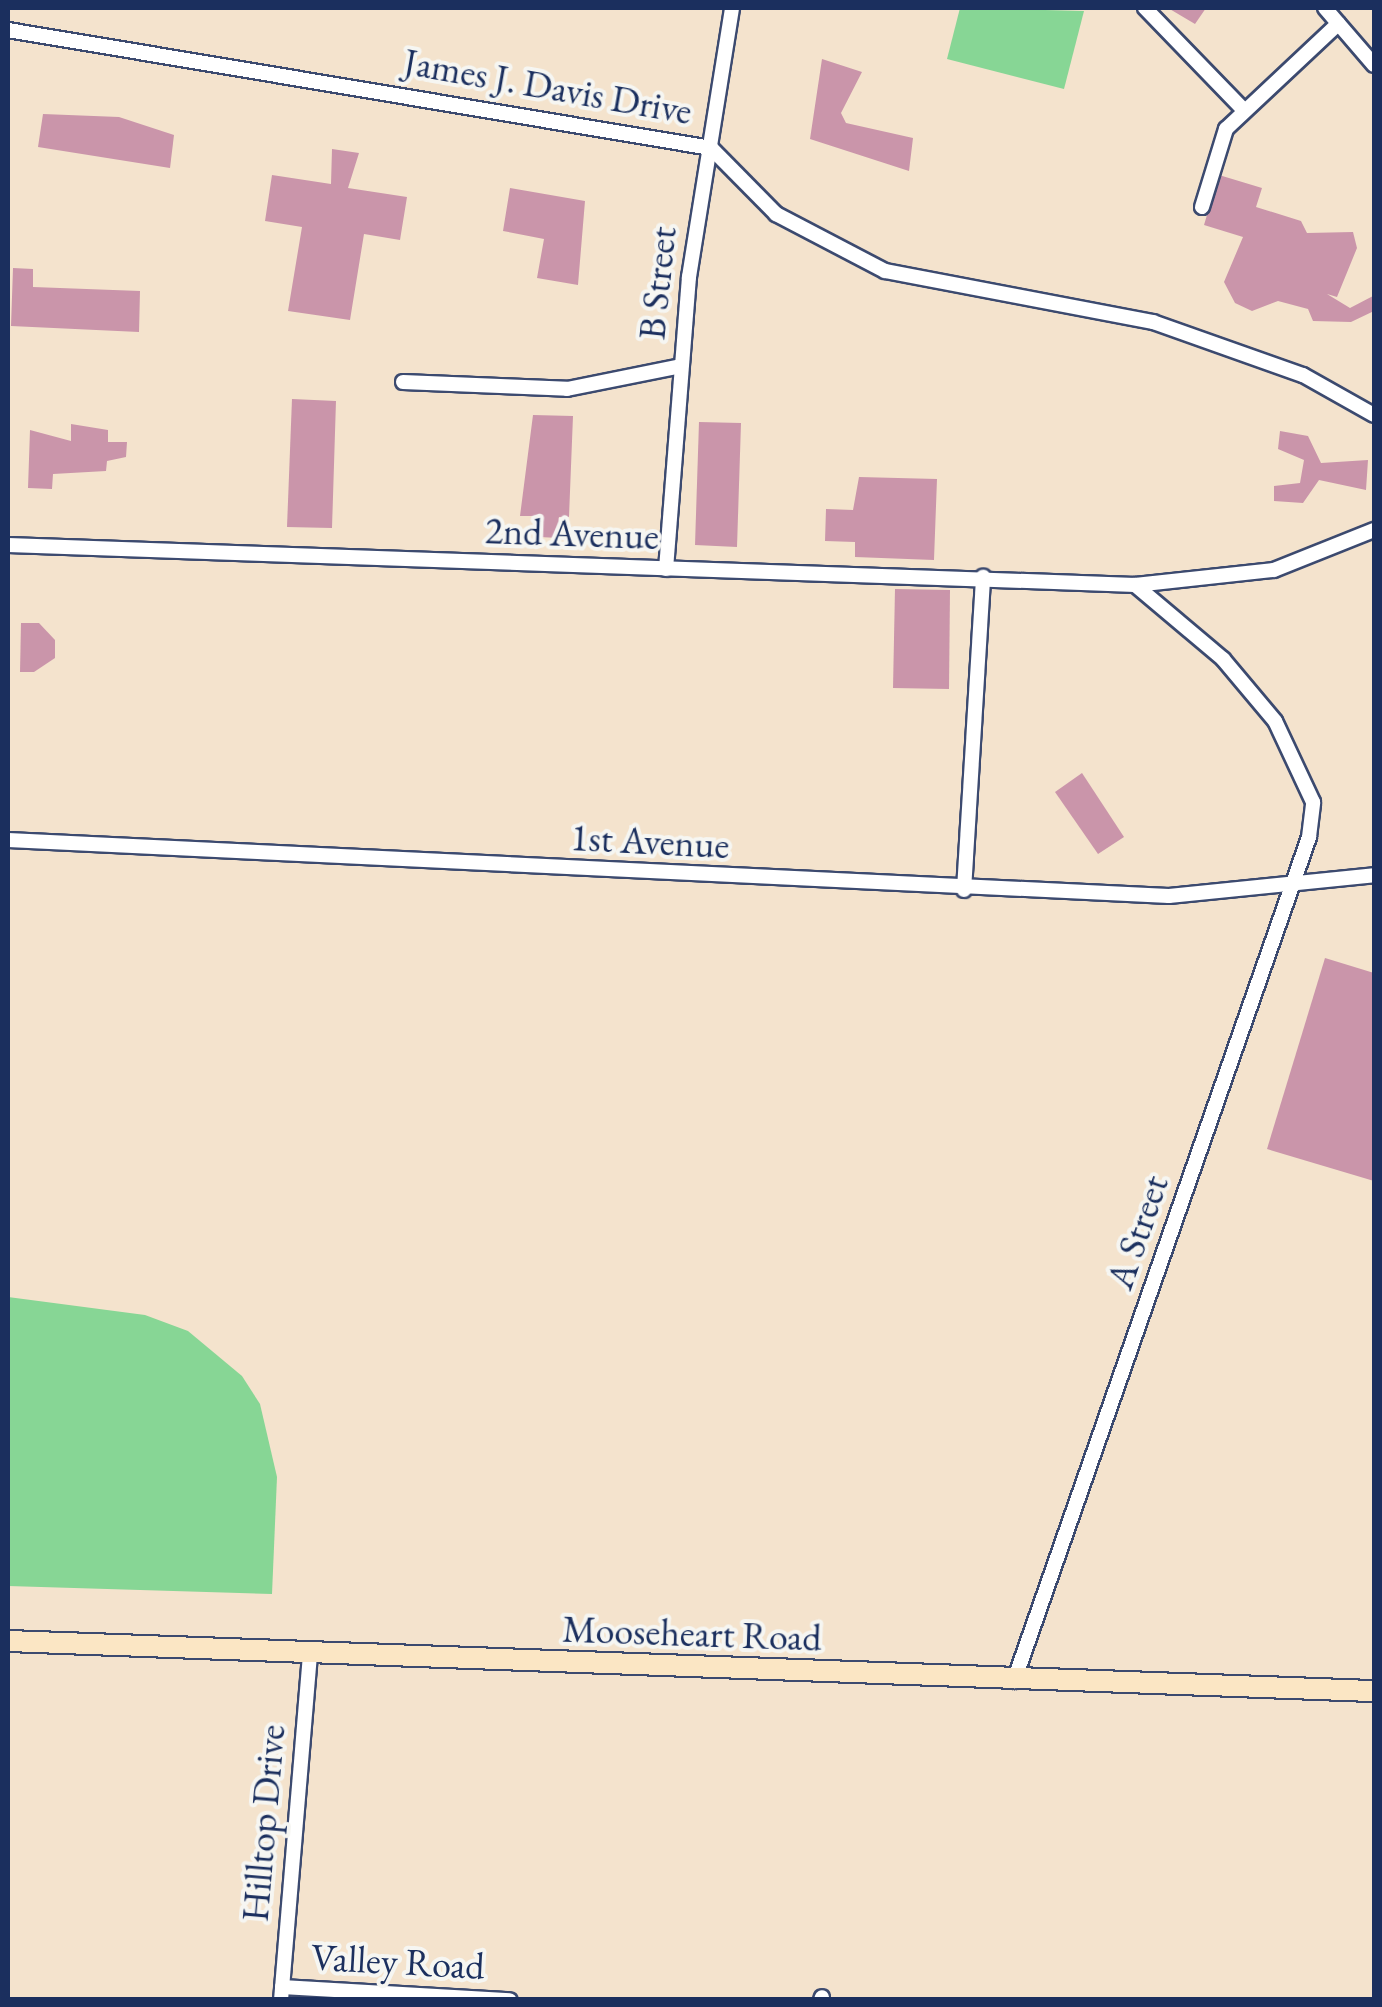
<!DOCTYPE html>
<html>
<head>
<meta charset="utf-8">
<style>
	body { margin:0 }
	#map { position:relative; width:1382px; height:2007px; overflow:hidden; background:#f4e3cd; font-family:"EB Garamond",serif }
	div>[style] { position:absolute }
	.green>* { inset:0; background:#87d695 }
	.building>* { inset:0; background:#ca95aa }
	.roads { filter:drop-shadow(2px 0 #3c4a6f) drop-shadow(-2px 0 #3c4a6f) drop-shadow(0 2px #3c4a6f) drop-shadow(0 -2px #3c4a6f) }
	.street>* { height:14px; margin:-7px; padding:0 7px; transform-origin:7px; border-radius:7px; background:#fff }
	.secondary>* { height:20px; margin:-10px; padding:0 10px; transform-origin:10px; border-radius:10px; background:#fbe6c4 }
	span { translate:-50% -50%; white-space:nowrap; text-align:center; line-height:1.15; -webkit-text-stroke:8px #f6f6f2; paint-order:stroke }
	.street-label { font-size:38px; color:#1b2f5e }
	.frame { position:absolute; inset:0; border:10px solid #1b2f5e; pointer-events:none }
</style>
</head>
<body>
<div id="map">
	<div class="green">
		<div style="clip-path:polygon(960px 8px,1084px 11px,1064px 89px,947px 59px)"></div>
		<div style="clip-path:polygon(8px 1297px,145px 1315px,188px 1331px,242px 1376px,260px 1404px,277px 1477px,272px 1594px,8px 1586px)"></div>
	</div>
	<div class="building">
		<div style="clip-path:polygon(1168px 8px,1206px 8px,1195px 24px)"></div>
		<div style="clip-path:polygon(822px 59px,862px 72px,841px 113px,846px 123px,913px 138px,909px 171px,810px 139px)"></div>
		<div style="clip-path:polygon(43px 114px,119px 117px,174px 135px,170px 168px,38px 147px)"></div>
		<div style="clip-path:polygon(332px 149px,359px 153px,348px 188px,407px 197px,400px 240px,364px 234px,350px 320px,288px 311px,302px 227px,265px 221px,272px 175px,331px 184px)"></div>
		<div style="clip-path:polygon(1219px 175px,1262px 188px,1256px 207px,1301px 221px,1307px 233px,1353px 232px,1357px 248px,1337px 297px,1327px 294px,1350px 308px,1373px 296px,1374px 285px,1374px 311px,1351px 322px,1313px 321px,1308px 309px,1278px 301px,1252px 311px,1235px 303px,1224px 282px,1243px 237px,1204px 225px)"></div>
		<div style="clip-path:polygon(510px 188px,585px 201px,578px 285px,537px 278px,544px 239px,503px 231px)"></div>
		<div style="clip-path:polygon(13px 268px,33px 269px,33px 287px,140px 291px,139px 332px,11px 326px)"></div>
		<div style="clip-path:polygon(292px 399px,336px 401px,332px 528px,287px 527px)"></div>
		<div style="clip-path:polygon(533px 415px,573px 416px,569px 517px,559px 517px,559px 538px,539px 537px,539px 516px,520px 516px)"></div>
		<div style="clip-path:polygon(699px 422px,741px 423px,737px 547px,695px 545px)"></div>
		<div style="clip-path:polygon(71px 424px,108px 430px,108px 442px,127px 442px,126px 457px,107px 461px,106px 471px,53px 474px,52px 489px,28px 488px,30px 430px,71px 441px)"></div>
		<div style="clip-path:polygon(1280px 431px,1308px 436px,1321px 463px,1368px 460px,1366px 490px,1319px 480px,1303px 503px,1274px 501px,1274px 486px,1300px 483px,1304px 460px,1278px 449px)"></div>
		<div style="clip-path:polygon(859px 477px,937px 479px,934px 560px,855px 557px,855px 542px,825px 541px,826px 509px,853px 510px)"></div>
		<div style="clip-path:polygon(895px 589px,950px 590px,949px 689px,893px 688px)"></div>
		<div style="clip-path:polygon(21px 623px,39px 623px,55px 640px,55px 658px,34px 672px,20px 672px)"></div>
		<div style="clip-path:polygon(1082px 773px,1124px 837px,1098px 854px,1055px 792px)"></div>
		<div style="clip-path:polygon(1325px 958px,1374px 973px,1374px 1181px,1267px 1149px)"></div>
	</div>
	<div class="roads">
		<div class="street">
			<div style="left:1145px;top:8px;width:141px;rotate:45.9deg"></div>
			<div style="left:1325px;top:8px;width:75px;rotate:49.3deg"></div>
			<div style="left:8px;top:30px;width:713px;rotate:9.53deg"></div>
			<div style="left:711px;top:148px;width:93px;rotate:45.4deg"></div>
			<div style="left:776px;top:214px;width:123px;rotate:27.6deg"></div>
			<div style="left:885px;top:271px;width:273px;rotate:10.8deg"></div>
			<div style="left:1153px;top:322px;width:159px;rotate:19.5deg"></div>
			<div style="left:1303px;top:375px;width:81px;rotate:29.4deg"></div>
			<div style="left:1202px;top:207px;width:82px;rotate:-72.9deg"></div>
			<div style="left:1226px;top:129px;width:154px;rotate:-43.2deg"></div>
			<div style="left:403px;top:382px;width:164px;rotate:2.4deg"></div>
			<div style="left:567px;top:389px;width:116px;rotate:-11.4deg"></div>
			<div style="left:8px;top:545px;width:1128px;rotate:2.03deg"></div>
			<div style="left:1135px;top:585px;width:140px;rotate:-6.2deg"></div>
			<div style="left:1274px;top:570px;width:108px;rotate:-21.8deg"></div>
			<div style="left:666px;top:569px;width:293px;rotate:-85.5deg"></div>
			<div style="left:689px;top:277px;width:272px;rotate:-80.9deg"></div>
			<div style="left:8px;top:840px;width:1162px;rotate:2.76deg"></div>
			<div style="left:1169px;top:896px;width:206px;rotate:-5.8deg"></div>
			<div style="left:964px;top:890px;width:314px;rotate:-86.5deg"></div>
			<div style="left:1014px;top:1681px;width:894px;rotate:-70.73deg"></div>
			<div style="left:1309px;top:837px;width:35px;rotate:-83deg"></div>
			<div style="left:1313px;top:802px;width:89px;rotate:-115.1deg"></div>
			<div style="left:1275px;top:721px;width:81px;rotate:-130deg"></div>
			<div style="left:1223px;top:659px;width:115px;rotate:-139.9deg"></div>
			<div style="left:282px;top:1987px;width:228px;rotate:3.3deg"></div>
			<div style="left:281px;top:2000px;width:349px;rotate:-85.2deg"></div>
			<div style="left:821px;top:2000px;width:3px;rotate:-72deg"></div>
		</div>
		<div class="secondary">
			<div style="left:8px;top:1641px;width:1367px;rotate:2.1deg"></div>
		</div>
	</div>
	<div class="street-label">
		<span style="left:548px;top:86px;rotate:10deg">James J. Davis Drive</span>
		<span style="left:657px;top:283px;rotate:-84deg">B Street</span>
		<span style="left:572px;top:533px;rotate:2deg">2nd Avenue</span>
		<span style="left:650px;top:841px;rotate:3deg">1st Avenue</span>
		<span style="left:1137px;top:1232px;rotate:-71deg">A Street</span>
		<span style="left:692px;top:1633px;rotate:2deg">Mooseheart Road</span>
		<span style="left:263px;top:1823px;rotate:-85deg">Hilltop Drive</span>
		<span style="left:398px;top:1961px;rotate:3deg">Valley Road</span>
	</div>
	<div class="frame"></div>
</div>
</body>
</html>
